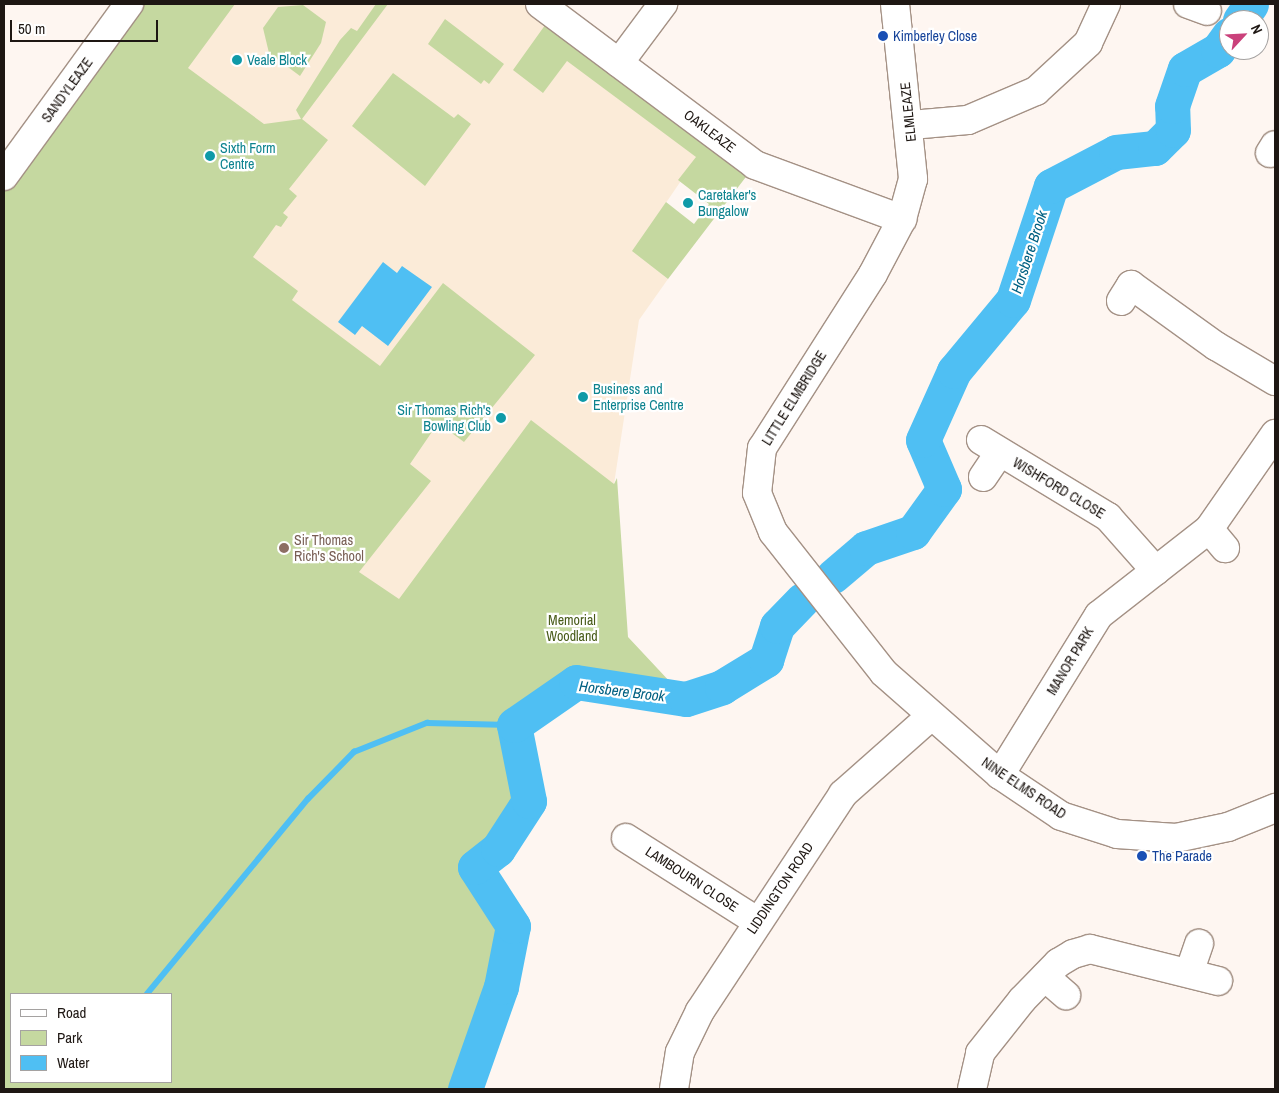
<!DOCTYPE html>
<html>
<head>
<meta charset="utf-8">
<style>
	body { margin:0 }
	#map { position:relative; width:1279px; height:1093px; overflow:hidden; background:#fef6f1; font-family:"Archivo Narrow",sans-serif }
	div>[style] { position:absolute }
	.education>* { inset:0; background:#fbebd8 }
	.green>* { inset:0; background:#c5d8a0 }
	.water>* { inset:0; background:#4fbff3 }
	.stream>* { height:5.5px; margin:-2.75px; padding:0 2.75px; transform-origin:2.75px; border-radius:2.75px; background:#4fbff3 }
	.river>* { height:35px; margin:-17.5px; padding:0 17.5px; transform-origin:17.5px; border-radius:17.5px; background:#4fbff3 }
	.roads { filter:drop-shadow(1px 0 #a49185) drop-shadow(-1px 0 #a49185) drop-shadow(0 1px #a49185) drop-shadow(0 -1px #a49185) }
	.minor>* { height:28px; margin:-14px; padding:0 14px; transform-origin:14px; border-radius:14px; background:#fff }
	.dots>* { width:14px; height:14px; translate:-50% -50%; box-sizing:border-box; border:2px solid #fff; border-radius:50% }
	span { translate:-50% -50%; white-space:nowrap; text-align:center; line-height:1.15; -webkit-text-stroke:4.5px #fff; paint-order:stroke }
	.transit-label { font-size:14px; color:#164399 }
	.left { translate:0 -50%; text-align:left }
	.culture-label { font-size:14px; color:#0d838f }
	.right { translate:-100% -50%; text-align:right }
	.street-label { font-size:14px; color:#1e1713 }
	.education-label { font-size:14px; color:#785e54 }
	.park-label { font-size:14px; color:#485b19 }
	.water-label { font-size:15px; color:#006082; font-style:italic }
	.frame { position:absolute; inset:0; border:5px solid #1e1713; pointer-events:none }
	.legend { position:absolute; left:10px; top:993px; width:162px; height:90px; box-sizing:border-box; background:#fff; border:1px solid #a5a2a1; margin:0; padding:6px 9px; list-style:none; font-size:15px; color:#1e1713 }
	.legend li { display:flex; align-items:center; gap:10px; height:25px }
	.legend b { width:25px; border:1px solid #a5a2a1 }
	.north { position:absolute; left:1219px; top:10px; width:50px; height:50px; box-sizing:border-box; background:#fff; border:1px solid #a5a2a1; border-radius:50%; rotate:65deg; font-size:14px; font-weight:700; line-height:20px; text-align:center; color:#1e1713 }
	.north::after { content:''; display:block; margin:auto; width:18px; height:22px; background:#ca417b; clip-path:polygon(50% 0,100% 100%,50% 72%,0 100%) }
	.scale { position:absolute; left:10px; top:20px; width:148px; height:22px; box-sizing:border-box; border:2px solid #1e1713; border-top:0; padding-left:6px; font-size:15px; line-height:18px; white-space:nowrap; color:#1e1713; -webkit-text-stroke:4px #fff; paint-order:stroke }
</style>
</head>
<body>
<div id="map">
	<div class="education">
		<div style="clip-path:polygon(129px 4px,540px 4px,713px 134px,633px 251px,668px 279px,639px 320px,614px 484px,11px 994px)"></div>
	</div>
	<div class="green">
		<div style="clip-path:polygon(evenodd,129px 4px,235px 4px,188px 68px,264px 124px,301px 119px,296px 110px,340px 40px,351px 28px,357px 31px,376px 4px,388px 4px,302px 119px,328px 140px,289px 189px,297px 196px,283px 213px,288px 217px,281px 227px,276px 225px,253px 257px,298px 291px,292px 300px,380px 366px,443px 283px,535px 355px,464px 442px,438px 423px,410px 464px,431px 481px,359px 572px,399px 599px,531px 420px,614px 484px,617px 478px,628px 637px,686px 699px,576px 682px,514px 725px,529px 801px,498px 849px,475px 867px,513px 926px,501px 987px,465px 1089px,4px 1089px,4px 176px,129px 4px,11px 994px,171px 994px,171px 1082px,11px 1082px,11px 994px)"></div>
		<div style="clip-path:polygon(303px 5px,326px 22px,321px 43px,300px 76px,269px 53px,263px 28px,278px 7px)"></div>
		<div style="clip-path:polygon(553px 14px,755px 165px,668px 279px,632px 251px,666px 202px,694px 224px,709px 204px,678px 180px,696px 157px,567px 61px,543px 93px,513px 70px)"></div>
		<div style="clip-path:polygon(445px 19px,504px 64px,489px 84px,484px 80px,481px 84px,428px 44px)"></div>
		<div style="clip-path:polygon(393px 73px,454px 118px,458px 114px,471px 124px,425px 186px,352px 126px)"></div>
	</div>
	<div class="water">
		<div style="clip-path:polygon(383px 262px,397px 273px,402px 266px,432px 287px,388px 346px,362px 326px,355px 335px,338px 322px)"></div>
	</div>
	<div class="stream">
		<div style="left:147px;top:994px;width:253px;rotate:-50.5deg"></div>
		<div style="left:308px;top:799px;width:66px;rotate:-45.6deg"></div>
		<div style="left:354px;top:752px;width:79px;rotate:-21.7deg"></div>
		<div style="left:427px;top:723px;width:87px;rotate:1.3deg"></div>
	</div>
	<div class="river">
		<div style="left:1240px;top:20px;width:19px;rotate:-55deg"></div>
		<div style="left:833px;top:576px;width:43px;rotate:-40.3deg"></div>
		<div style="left:866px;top:548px;width:50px;rotate:-18.8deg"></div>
		<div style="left:913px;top:532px;width:53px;rotate:-54.2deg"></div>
		<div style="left:944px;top:489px;width:53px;rotate:-113.2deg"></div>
		<div style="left:923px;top:440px;width:76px;rotate:-65.8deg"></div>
		<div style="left:954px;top:371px;width:92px;rotate:-50.3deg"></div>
		<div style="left:1013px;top:300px;width:120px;rotate:-71.6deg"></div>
		<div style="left:1051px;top:186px;width:73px;rotate:-27.6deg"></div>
		<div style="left:1116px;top:152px;width:39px;rotate:-6deg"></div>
		<div style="left:1155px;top:148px;width:25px;rotate:-45deg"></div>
		<div style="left:1173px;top:130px;width:24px;rotate:-92deg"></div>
		<div style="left:1172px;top:106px;width:39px;rotate:-71deg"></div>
		<div style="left:1185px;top:69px;width:38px;rotate:-30deg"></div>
		<div style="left:1218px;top:50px;width:19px;rotate:-54deg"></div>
		<div style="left:465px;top:1089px;width:108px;rotate:-70.6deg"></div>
		<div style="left:501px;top:987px;width:62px;rotate:-78.9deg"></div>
		<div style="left:513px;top:926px;width:70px;rotate:-122.8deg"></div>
		<div style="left:475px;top:867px;width:29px;rotate:-38deg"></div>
		<div style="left:498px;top:849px;width:57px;rotate:-57.1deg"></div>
		<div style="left:529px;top:801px;width:77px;rotate:-101.2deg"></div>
		<div style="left:514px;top:725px;width:75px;rotate:-34.7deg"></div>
		<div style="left:576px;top:682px;width:111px;rotate:8.8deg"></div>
		<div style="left:686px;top:699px;width:38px;rotate:-18deg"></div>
		<div style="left:722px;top:687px;width:52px;rotate:-31.5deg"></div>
		<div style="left:766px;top:660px;width:36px;rotate:-72deg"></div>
		<div style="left:777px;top:626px;width:36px;rotate:-46deg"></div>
	</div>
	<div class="roads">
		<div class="minor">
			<div style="left:540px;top:4px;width:269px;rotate:36.8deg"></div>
			<div style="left:755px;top:165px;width:157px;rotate:20.2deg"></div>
			<div style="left:895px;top:4px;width:176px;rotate:84.1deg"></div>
			<div style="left:913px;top:179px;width:41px;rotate:105.4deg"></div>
			<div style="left:902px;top:219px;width:62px;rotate:117.8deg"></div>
			<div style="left:873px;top:274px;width:206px;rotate:122.5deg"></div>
			<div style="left:762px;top:448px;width:45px;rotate:96.3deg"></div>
			<div style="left:757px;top:493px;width:42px;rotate:67.7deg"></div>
			<div style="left:773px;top:532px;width:179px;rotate:51.8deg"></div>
			<div style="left:884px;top:673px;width:154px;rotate:41.3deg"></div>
			<div style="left:1000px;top:775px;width:73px;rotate:33.9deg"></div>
			<div style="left:1061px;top:816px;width:59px;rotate:17.8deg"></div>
			<div style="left:1117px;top:834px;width:59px;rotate:3.9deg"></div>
			<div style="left:1176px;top:838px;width:53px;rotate:-11.9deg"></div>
			<div style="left:1228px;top:827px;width:51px;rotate:-22deg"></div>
			<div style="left:1188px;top:4px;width:20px;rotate:20deg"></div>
			<div style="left:619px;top:63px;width:74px;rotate:-53.3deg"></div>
			<div style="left:911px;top:125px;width:57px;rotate:-5deg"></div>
			<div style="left:968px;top:120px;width:74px;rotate:-23.1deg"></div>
			<div style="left:1036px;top:91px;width:71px;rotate:-42.7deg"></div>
			<div style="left:1088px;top:43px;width:43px;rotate:-65.2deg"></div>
			<div style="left:1270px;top:153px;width:9px;rotate:-58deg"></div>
			<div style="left:4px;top:176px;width:213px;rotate:-54deg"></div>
			<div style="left:1121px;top:301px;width:19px;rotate:-58deg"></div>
			<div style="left:1131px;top:285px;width:105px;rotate:35.7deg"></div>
			<div style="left:1216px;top:346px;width:69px;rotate:30.7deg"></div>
			<div style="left:981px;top:440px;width:149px;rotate:31.2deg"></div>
			<div style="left:1108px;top:517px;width:72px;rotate:48.4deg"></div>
			<div style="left:983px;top:477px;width:30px;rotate:-56deg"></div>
			<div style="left:1209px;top:529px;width:25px;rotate:50deg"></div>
			<div style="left:1000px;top:775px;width:188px;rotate:-58.3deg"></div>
			<div style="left:1099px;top:615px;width:140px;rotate:-38deg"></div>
			<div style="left:1209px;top:529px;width:116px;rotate:-55.2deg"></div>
			<div style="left:626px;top:838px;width:155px;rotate:32.4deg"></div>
			<div style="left:1189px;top:973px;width:31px;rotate:-71deg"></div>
			<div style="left:1045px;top:977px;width:28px;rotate:41deg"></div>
			<div style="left:674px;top:1089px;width:37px;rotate:-81deg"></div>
			<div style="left:680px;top:1052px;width:46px;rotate:-64deg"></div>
			<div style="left:700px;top:1011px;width:260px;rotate:-56.6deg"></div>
			<div style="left:843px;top:794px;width:116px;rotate:-41.5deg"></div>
			<div style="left:972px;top:1089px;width:37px;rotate:-77deg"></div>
			<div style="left:980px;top:1053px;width:68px;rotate:-51.6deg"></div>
			<div style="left:1022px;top:1000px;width:52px;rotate:-45.8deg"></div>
			<div style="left:1058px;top:963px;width:17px;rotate:-31deg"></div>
			<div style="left:1073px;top:954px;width:18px;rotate:-16deg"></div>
			<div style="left:1090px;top:949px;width:132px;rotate:14deg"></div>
		</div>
	</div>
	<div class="dots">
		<div style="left:883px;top:36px;background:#1a4fb4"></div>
		<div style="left:237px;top:60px;background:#0f9aa8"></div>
		<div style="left:210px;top:156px;background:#0f9aa8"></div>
		<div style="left:688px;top:203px;background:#0f9aa8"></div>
		<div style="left:583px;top:397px;background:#0f9aa8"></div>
		<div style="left:501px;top:418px;background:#0f9aa8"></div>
		<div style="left:284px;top:548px;background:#8d6e63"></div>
		<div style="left:1142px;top:856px;background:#1a4fb4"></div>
	</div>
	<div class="transit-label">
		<span class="left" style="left:893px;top:36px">Kimberley Close</span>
		<span class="left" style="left:1152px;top:856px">The Parade</span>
	</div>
	<div class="culture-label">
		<span class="left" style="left:247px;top:60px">Veale Block</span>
		<span class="left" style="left:220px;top:156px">Sixth Form<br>Centre</span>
		<span class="left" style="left:698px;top:203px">Caretaker's<br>Bungalow</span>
		<span class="left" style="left:593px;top:397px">Business and<br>Enterprise Centre</span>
		<span class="right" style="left:491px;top:418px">Sir Thomas Rich's<br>Bowling Club</span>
	</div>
	<div class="street-label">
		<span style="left:67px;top:90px;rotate:-54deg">SANDYLEAZE</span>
		<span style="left:908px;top:112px;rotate:-96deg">ELMLEAZE</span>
		<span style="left:710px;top:131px;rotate:37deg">OAKLEAZE</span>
		<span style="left:794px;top:398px;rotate:-58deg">LITTLE ELMBRIDGE</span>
		<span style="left:1059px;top:488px;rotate:31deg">WISHFORD CLOSE</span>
		<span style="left:1070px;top:661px;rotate:-59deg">MANOR PARK</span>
		<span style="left:1024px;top:788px;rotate:34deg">NINE ELMS ROAD</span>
		<span style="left:692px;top:879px;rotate:33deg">LAMBOURN CLOSE</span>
		<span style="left:780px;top:888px;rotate:-56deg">LIDDINGTON ROAD</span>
	</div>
	<div class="education-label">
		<span class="left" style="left:294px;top:548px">Sir Thomas<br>Rich's School</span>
	</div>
	<div class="park-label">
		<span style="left:572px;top:628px">Memorial<br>Woodland</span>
	</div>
	<div class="water-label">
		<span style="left:1029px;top:252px;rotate:-72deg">Horsbere Brook</span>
		<span style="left:622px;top:691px;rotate:7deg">Horsbere Brook</span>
	</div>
	<div class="frame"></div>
	<ul class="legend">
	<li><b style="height:6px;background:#fff"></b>Road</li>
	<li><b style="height:14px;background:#c5d8a0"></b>Park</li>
	<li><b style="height:14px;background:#4fbff3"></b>Water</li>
	</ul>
	<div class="north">N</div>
	<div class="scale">50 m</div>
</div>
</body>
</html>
